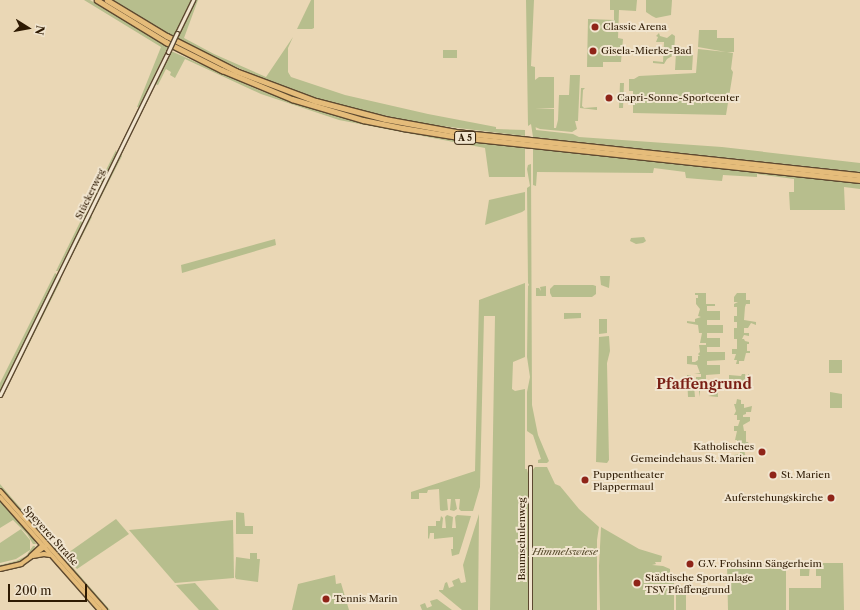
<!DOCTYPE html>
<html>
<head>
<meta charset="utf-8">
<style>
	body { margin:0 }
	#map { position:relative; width:860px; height:610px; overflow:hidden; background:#ead7b5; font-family:"Libre Caslon Text",serif }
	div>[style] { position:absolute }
	.green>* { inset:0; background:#b7be8d }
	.roads { filter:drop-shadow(1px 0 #5d4930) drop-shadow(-1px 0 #5d4930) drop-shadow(0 1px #5d4930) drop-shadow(0 -1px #5d4930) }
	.minor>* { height:3px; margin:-1.5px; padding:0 1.5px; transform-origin:1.5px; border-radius:1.5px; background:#f1e5cf }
	.major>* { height:4px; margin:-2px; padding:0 2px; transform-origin:2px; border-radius:2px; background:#e5bc7a }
	.highway>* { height:4.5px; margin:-2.25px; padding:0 2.25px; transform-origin:2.25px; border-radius:2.25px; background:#e5bc7a }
	.bridges { filter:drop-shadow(1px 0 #5d4930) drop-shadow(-1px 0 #5d4930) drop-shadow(0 1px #5d4930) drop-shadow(0 -1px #5d4930) }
	.minor-bridge>* { height:3px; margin:-1.5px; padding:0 1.5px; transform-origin:1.5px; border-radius:1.5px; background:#f1e5cf }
	.dots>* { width:11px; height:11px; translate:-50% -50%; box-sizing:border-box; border:2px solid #f1e5cf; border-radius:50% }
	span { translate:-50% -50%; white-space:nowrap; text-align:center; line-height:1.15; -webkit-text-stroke:4px #f1e5cf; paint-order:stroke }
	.shield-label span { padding:1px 3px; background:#f1e5cf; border:1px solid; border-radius:3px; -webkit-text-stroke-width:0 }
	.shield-label { font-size:9px; color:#2e1a03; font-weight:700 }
	.poi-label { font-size:10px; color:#2e1a03 }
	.left { translate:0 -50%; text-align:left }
	.right { translate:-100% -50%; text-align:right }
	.street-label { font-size:10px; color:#2e1a03 }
	.park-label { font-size:10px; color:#574b2c; font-style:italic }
	.district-label { font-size:14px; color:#7a1f14; font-weight:700 }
	.north { position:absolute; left:8px; top:8px; width:40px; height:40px; -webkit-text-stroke:3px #f1e5cf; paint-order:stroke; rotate:101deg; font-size:11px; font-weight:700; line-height:16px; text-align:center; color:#2e1a03 }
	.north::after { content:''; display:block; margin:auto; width:14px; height:18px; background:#2e1a03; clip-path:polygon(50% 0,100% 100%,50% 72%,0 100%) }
	.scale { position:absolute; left:8px; top:584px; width:79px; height:18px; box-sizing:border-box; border:2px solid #2e1a03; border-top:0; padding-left:5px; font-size:12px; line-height:14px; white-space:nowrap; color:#2e1a03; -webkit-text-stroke:3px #f1e5cf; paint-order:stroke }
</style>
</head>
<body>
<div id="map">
	<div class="green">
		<div style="clip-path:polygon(84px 0,90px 0,168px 47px,139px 107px,137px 107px,161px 47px)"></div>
		<div style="clip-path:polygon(101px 0,183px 48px,237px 74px,305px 100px,373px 119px,417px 128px,466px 135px,860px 178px,462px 136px,440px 133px,379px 121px,316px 104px,258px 84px,182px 48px)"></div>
		<div style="clip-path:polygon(113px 0,191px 0,175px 33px,178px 35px,191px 6px,195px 0,198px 0,184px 38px,214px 54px,266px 77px,293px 37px,288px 48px,288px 72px,291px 77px,345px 95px,428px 114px,496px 127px,496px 129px,525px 130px,525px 136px,425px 124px,359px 110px,306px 95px,261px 78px,214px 57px,167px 33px)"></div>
		<div style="clip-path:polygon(311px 0,314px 0,314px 28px,312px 29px,297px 29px)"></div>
		<div style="clip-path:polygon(526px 0,534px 0,531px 66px,535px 67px,535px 80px,539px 77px,554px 77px,554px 108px,535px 109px,554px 109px,554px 128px,556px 128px,558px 120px,559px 95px,569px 95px,570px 75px,580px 75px,578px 121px,575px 121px,577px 129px,572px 132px,540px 129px,535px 127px,535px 123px,536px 130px,573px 134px,579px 137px,722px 147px,860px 163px,860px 172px,533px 137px,531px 124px,528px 126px)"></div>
		<div style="clip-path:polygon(610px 0,637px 0,636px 11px,619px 10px,618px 38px,623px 39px,621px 62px,603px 62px,603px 67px,587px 67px,588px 19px,614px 20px,614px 10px,610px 10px)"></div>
		<div style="clip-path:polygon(646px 0,672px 0,671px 15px,656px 18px,652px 16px,646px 12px)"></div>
		<div style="clip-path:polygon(699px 30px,717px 30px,717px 38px,734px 38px,734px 52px,727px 52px,733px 53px,731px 69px,733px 72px,726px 115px,633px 113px,633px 91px,629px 91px,629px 79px,634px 79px,639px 76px,696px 73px,698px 49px,726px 52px,698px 47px)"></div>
		<div style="clip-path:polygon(659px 33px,660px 36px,667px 38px,672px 34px,675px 36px,674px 55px,667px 59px,664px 64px,653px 63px,653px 61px,663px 62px,664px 42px,656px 42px,658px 37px,656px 36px)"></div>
		<div style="clip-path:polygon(443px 50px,457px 50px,457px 58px,443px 58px)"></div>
		<div style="clip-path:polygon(171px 51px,259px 90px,319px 111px,346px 119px,420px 135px,525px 148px,525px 177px,489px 177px,485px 148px,339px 120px,261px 94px,185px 59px,175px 78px,170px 75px,171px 72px,166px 69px,158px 85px,154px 84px)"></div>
		<div style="clip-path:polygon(676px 53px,693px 54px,692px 70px,675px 70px)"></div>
		<div style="clip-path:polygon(620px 83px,624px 83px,623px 108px,619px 108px)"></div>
		<div style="clip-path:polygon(581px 88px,585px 88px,583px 90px,582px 106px,584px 108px,597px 107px,597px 110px,580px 108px)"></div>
		<div style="clip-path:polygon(533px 149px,860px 183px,860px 189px,844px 187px,845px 210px,790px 210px,789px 192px,794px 192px,794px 179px,757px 174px,757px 177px,723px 175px,722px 181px,686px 178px,685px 172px,654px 168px,653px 173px,537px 172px,536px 186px,533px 185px)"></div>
		<div style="clip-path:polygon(116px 150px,117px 154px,90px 209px,87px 208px)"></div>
		<div style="clip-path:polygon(122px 154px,122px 156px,93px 213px,92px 212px)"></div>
		<div style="clip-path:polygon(531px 164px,532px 405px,538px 435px,549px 461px,547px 463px,538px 463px,538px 460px,541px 459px,533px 435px,527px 431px,527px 392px,530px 377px,527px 357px,528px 286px,529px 285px,528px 283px,527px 188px,530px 186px,527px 169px,528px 165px)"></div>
		<div style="clip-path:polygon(525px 192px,525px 210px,522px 212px,485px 225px,489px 200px)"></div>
		<div style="clip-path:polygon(86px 210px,88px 212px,58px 271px,56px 271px)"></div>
		<div style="clip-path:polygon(90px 215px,92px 217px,62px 275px,61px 275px)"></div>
		<div style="clip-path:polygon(644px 237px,646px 241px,643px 243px,636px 244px,630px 241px,631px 238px)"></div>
		<div style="clip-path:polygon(275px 239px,276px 245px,182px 273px,181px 265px)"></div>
		<div style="clip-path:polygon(55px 273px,58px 275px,0 391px,0 383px)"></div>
		<div style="clip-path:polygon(600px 276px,610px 276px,609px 288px,601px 285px)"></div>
		<div style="clip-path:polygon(60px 277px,61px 280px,7px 388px,7px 383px)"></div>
		<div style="clip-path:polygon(525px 283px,525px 357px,513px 362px,512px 389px,515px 391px,525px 389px,525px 469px,527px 469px,528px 473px,528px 610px,490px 610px,495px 316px,484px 316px,480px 487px,473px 511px,461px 511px,459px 509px,460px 499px,455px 499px,457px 509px,454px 511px,450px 510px,451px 499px,447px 499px,448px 510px,442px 511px,440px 510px,439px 489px,428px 490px,427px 493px,419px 493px,419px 499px,411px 499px,411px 492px,475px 471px,479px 300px)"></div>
		<div style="clip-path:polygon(554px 285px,593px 285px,596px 286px,596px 294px,592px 297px,552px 297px,550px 293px,550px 289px)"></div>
		<div style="clip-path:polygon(546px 286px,546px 296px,536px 296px,536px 288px,539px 288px,541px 291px,540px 287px)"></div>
		<div style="clip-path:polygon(695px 293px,706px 293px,706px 304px,715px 304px,715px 306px,707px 306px,707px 311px,720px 311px,720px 320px,707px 320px,707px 325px,723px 325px,723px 333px,707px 333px,707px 338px,720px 338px,720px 347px,707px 347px,707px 352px,725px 352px,725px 360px,707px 361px,707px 365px,720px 365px,720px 374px,706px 375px,706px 381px,717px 381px,718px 397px,708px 396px,712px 395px,712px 387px,706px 387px,706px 390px,704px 390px,702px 385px,700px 385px,700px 397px,698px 386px,694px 386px,695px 397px,688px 397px,687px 375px,691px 375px,691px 379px,696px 379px,696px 377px,701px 377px,701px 374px,694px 374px,700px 373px,697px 365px,687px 364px,687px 356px,692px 356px,692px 362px,695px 362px,698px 360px,698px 356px,700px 356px,698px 354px,700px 352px,699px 345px,706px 345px,706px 343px,700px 343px,702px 333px,699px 333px,698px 325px,687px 323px,687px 321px,695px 322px,695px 319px,701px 317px,698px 316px,700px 309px,696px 304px,696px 298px,698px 298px,698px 295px,695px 295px)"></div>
		<div style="clip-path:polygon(737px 293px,746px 293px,746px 300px,750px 300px,750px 304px,746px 304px,745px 307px,744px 320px,756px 322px,756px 325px,751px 323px,748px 328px,744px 328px,744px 333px,749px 333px,749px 336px,744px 335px,742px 339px,744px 339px,745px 341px,749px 342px,749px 344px,747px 344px,747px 351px,750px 351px,750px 353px,746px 353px,744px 361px,739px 361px,739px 364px,736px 364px,737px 360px,734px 360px,736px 354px,732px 354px,732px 349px,737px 349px,737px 339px,734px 339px,734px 328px,737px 328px,737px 322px,734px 322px,734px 316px,737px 316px,737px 307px,734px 307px,734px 304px,738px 302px,734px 302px,734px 297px)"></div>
		<div style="clip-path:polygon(564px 313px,581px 313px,581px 318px,564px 319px)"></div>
		<div style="clip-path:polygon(599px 319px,607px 319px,607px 333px,599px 334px)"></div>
		<div style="clip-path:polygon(609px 336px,610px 351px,607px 363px,609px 460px,607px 463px,596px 462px,599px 337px)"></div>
		<div style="clip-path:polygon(829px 360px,842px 360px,842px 373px,829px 373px)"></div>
		<div style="clip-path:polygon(742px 374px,745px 374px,746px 378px,748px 378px,748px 374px,751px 376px,751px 381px,748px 381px,748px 384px,751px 385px,751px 388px,745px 389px,745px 383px,742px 382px,739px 382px,739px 386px,729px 386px,729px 375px,741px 376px)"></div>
		<div style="clip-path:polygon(830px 392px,842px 394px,842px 408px,830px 408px)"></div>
		<div style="clip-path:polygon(737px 399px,741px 400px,741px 404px,744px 404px,744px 408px,752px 406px,751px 412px,746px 412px,746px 414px,743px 415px,743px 417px,750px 417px,750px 421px,743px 425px,744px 431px,746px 431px,746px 442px,748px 442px,749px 444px,738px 447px,738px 450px,734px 449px,734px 444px,737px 443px,737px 440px,735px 440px,737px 431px,734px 431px,734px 426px,738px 426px,740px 420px,737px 420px,737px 415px,734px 415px,736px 411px,734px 404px,736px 404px)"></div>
		<div style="clip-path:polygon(740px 450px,744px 450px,746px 458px,743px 462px,740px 462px,740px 460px,736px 460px,735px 462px,734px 455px,740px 454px)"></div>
		<div style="clip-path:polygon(547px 467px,555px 484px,560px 486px,579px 509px,599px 527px,597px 540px,597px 610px,533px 610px,532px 471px,535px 467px)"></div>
		<div style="clip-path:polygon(0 484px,11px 497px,110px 610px,106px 610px,0 489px)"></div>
		<div style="clip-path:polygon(0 499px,33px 538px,36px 544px,33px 544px,27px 534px,13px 520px,0 528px)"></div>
		<div style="clip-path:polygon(236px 512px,244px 513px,245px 526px,253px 526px,253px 534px,236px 534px)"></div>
		<div style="clip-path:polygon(479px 514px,478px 610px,462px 610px,439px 591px,439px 590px,443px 590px,445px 583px,447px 582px,449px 588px,454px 586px,452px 581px,459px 578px,461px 583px,466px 582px,463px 565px)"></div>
		<div style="clip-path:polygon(447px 515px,453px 517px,452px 528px,456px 528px,455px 517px,457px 515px,471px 516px,459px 554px,452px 556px,451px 549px,453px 549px,453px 537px,434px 539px,434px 533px,430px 533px,429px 539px,428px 538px,428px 526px,436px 526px,436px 521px,440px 521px,441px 516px,443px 518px,442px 528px,446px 528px,445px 517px)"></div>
		<div style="clip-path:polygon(116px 519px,129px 534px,77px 569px,65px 555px)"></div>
		<div style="clip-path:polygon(233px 520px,234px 578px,175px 583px,129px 530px)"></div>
		<div style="clip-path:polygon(601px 527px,639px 549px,662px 556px,661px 562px,655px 562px,656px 564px,652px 565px,663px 566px,670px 569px,670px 582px,674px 582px,674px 610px,600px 610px,599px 566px)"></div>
		<div style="clip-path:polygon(21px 529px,30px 540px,30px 550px,16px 559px,0 563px,0 543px)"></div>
		<div style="clip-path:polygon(33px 546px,35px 546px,34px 551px,20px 561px,0 566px,0 565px,16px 561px,26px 556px)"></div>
		<div style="clip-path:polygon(250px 553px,257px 553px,257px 559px,260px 559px,258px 582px,236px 579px,235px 577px,236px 557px,250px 559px)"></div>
		<div style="clip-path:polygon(816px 563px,843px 563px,844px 610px,789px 610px,789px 588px,821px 588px,821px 576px,816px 576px)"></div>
		<div style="clip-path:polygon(727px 564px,786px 564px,786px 610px,728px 610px)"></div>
		<div style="clip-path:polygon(790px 564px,810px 564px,809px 576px,800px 576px,800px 568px,790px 568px)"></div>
		<div style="clip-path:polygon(335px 575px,336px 584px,341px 583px,349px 610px,292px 610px,298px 584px)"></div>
		<div style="clip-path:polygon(195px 583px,219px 610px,199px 610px,176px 585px)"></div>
		<div style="clip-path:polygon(676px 587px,686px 587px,686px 610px,676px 610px)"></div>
		<div style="clip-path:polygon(437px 599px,452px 610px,422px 610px,420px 605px,425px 603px,427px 608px,432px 606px,430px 601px)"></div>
	</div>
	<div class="roads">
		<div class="minor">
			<div style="left:177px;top:33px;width:37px;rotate:-64deg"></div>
			<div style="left:0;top:395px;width:382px;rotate:-63.9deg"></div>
			<div style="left:530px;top:610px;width:143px;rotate:-90deg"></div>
		</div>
		<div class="major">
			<div style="left:0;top:491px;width:159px;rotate:48.6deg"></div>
			<div style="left:0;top:497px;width:151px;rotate:48.5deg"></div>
			<div style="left:31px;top:556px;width:16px;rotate:-43deg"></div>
			<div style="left:33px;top:556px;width:11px;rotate:-10deg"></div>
			<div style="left:44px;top:554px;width:6px;rotate:9deg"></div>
			<div style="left:0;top:569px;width:22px;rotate:-13deg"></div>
			<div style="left:21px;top:564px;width:31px;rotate:-36deg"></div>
		</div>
		<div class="highway">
			<div style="left:97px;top:0;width:81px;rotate:31.3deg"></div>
			<div style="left:166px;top:42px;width:63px;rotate:26.6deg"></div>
			<div style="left:222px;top:70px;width:76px;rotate:22.5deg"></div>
			<div style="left:292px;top:99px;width:74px;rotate:16.5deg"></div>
			<div style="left:363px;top:120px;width:41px;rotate:11.3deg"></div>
			<div style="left:403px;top:128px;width:56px;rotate:9.3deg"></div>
			<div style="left:458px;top:137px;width:404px;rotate:6.1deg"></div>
			<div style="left:107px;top:0;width:70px;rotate:31deg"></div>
			<div style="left:167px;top:36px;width:77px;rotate:26.9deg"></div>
			<div style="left:236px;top:71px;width:85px;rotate:20.6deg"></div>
			<div style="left:316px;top:101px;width:71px;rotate:14.6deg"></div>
			<div style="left:385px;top:119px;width:72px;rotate:10.4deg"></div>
			<div style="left:456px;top:132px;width:406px;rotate:6.1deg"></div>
		</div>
	</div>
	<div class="bridges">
		<div class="minor-bridge">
			<div style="left:168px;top:52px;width:21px;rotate:-65deg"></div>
		</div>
	</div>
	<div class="dots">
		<div style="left:595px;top:27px;background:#8f2418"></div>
		<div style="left:593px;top:51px;background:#8f2418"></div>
		<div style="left:609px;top:98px;background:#8f2418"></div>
		<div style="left:762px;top:452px;background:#8f2418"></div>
		<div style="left:773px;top:475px;background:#8f2418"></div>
		<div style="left:585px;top:480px;background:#8f2418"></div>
		<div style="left:831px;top:498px;background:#8f2418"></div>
		<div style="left:690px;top:564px;background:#8f2418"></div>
		<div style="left:637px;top:583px;background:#8f2418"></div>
		<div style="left:326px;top:599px;background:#8f2418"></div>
	</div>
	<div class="shield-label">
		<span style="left:465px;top:138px">A 5</span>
	</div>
	<div class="poi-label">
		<span class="left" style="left:603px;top:27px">Classic Arena</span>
		<span class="left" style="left:601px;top:51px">Gisela-Mierke-Bad</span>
		<span class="left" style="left:617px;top:98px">Capri-Sonne-Sportcenter</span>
		<span class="right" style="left:754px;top:452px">Katholisches<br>Gemeindehaus St. Marien</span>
		<span class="left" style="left:593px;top:480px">Puppentheater<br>Plappermaul</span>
		<span class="left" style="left:781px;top:475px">St. Marien</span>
		<span class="right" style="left:823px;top:498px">Auferstehungskirche</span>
		<span class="left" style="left:698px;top:564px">G.V. Frohsinn Sängerheim</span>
		<span class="left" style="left:645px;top:583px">Städtische Sportanlage<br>TSV Pfaffengrund</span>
		<span class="left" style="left:334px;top:599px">Tennis Marin</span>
	</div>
	<div class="street-label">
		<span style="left:90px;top:194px;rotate:-64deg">Stückerweg</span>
		<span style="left:51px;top:536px;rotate:48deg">Speyerer Straße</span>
		<span style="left:522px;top:539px;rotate:-90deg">Baumschulenweg</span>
	</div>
	<div class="park-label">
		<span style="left:565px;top:552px">Himmelswiese</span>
	</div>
	<div class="district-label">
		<span style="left:704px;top:384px">Pfaffengrund</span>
	</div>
	<div class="north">N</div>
	<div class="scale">200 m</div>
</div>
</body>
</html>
